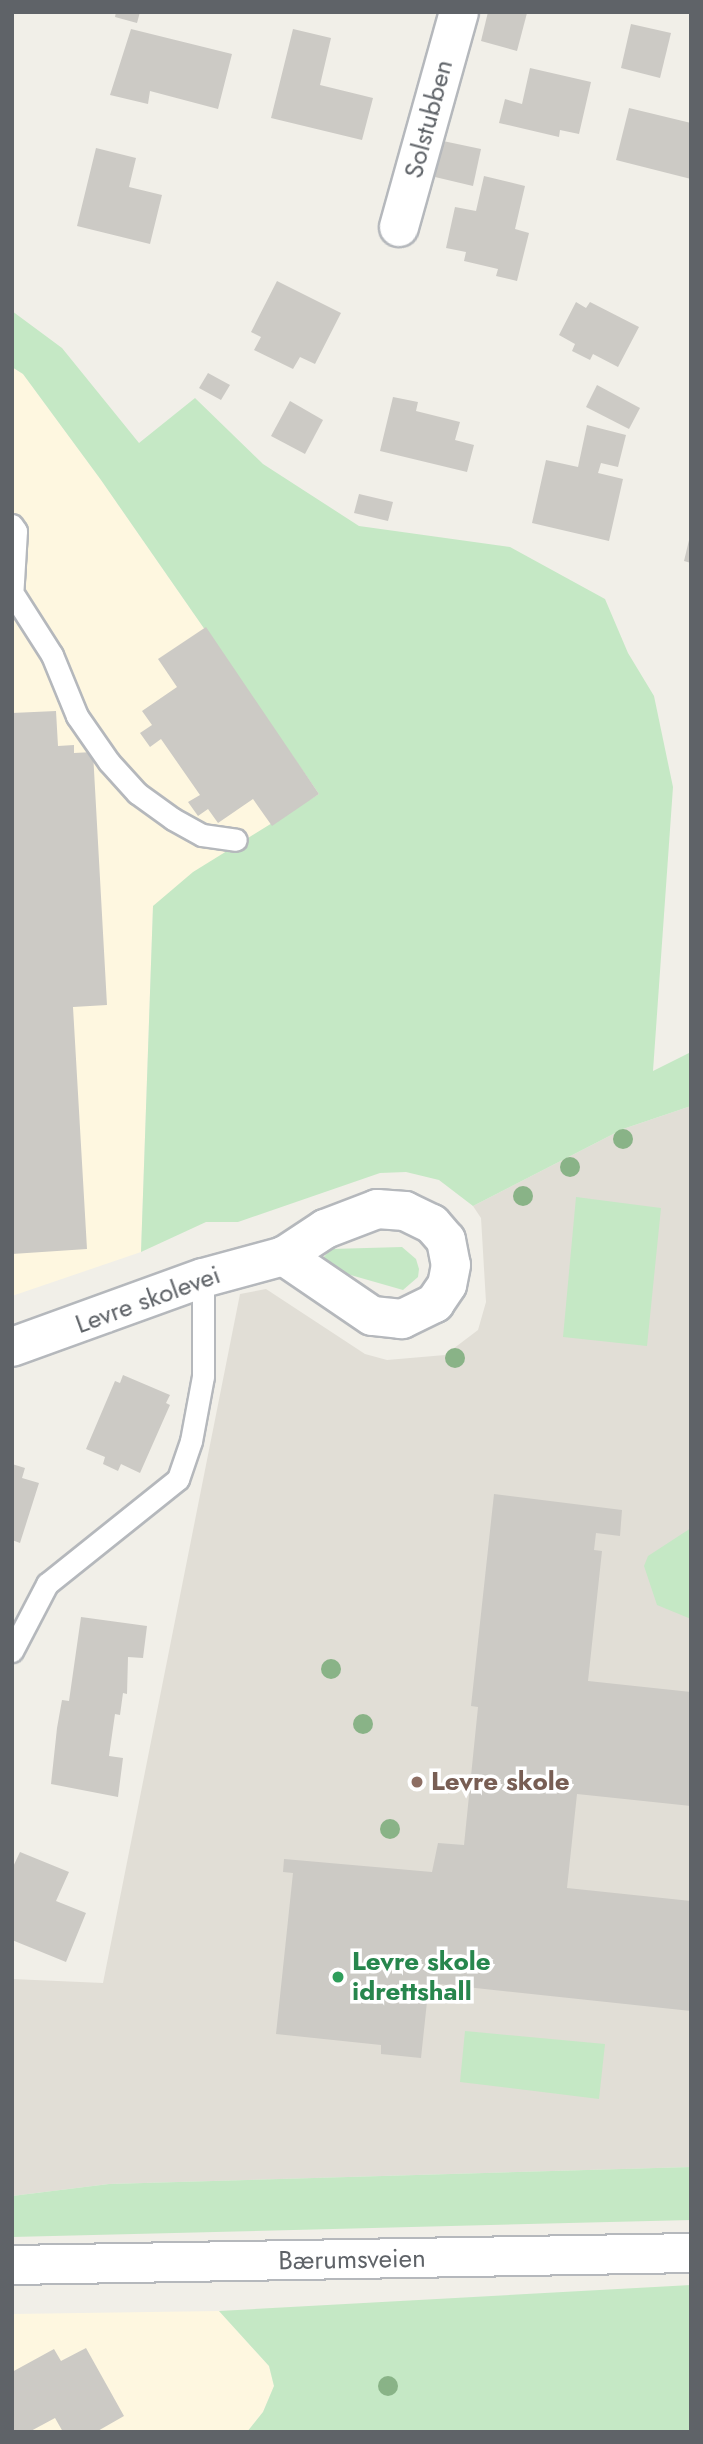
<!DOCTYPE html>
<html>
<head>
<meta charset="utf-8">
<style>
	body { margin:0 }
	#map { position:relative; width:703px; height:2444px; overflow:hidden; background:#f1efe8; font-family:Jost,sans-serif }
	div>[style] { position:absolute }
	.commercial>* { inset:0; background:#fef7e0 }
	.education>* { inset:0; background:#e1ded6 }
	.green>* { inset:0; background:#c5e8c5 }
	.building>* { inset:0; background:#cccac5 }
	.roads { filter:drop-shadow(2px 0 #b5b8bc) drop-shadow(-2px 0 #b5b8bc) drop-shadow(0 2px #b5b8bc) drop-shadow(0 -2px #b5b8bc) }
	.lane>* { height:21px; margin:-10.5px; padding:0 10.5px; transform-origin:10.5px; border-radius:10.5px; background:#fff }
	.street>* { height:38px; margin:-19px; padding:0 19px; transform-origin:19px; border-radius:19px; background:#fff }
	.secondary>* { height:38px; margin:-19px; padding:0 19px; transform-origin:19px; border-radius:19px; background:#fff }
	.trees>* { width:20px; height:20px; margin:-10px; border-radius:50%; background:#89b387 }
	.dots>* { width:19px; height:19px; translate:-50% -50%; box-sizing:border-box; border:4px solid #fff; border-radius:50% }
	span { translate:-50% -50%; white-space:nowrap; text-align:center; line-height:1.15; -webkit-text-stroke:7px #fff; paint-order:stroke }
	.street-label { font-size:26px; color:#5f6368 }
	.education-label { font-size:26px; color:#785e54; font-weight:700 }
	.left { translate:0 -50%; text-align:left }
	.leisure-label { font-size:26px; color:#27864d; font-weight:700 }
	.frame { position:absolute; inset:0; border:14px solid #5f6368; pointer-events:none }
</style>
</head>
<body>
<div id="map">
	<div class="commercial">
		<div style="clip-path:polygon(12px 367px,23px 374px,101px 480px,319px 794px,153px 906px,141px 1252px,12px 1296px)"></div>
		<div style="clip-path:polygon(219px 2311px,269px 2366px,274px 2386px,263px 2412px,247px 2432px,12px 2432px,12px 2314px)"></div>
	</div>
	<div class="education">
		<div style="clip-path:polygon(691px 1106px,691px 2167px,109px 2184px,12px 2196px,12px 1979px,103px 1983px,240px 1294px,266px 1289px,365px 1354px,387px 1360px,445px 1355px,478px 1330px,486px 1302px,481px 1218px,473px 1206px,623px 1129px)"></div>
	</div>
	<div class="green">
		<div style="clip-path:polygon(12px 311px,62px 348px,139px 443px,195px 398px,263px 464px,359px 526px,510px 547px,605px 599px,628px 653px,654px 696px,673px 787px,653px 1071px,691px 1052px,691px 1106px,623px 1129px,473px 1206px,439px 1180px,406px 1172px,380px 1173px,238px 1222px,206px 1222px,141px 1252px,153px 906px,193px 872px,319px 794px,101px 480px,23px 374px,12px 367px)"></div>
		<div style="clip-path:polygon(576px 1197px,661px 1208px,647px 1346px,563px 1337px)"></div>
		<div style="clip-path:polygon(402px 1247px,416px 1259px,419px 1269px,418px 1277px,403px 1290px,333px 1270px,322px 1259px,331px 1249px)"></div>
		<div style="clip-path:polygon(691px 1528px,691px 1619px,657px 1605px,644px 1566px,648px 1556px)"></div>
		<div style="clip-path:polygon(465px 2031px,605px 2044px,599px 2099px,460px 2082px)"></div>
		<div style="clip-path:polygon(691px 2167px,691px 2220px,12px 2237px,12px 2196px,109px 2184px)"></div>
		<div style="clip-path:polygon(691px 2285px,691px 2432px,247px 2432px,263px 2412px,274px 2386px,269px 2366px,219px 2311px)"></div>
	</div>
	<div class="building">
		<div style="clip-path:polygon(116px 12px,140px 12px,137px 23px,115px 17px)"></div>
		<div style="clip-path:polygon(488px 12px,527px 13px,517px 51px,481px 41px)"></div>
		<div style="clip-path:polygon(631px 24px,671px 33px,660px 78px,621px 68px)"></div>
		<div style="clip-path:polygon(131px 29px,232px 54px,218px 109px,150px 91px,148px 104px,110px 95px)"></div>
		<div style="clip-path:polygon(293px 29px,331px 38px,320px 85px,373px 98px,362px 140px,271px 118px)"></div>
		<div style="clip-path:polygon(530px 68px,591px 82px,579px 134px,560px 130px,559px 137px,499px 123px,505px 99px,522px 104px)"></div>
		<div style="clip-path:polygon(629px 108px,691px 123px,691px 179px,616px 160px)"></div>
		<div style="clip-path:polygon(443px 141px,481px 149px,473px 186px,435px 177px)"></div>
		<div style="clip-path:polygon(96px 148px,136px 158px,129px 187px,162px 195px,150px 244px,77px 226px)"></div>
		<div style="clip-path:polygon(484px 176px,525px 186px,515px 229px,529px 233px,517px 281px,496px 276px,498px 269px,464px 261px,466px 252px,446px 248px,455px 207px,476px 211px)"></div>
		<div style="clip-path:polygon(277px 281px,341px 313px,315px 364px,300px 357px,293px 369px,254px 350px,261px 337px,251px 332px)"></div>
		<div style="clip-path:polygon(576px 302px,586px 308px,590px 302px,639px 327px,618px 367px,593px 354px,590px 360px,572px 351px,575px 344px,559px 335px)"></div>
		<div style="clip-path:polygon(208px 373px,230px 385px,221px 400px,199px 388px)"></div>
		<div style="clip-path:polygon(597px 385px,640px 408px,629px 429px,586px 407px)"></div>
		<div style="clip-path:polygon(393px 397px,418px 402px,416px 411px,460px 422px,455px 440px,474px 445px,467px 472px,380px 451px)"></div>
		<div style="clip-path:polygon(290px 401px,323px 420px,305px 454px,271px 436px)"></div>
		<div style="clip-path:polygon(587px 425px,626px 435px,618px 467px,601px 463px,598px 473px,623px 479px,609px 541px,532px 523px,546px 460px,578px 467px)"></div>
		<div style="clip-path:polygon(359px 494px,393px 502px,388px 521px,354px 513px)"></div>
		<div style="clip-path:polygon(690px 536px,691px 536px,691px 563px,684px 561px)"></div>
		<div style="clip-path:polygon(206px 627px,319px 794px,272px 826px,253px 799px,218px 823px,208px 809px,198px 816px,188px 802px,200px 795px,161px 739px,150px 747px,140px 733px,152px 725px,142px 711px,177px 687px,158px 659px)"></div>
		<div style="clip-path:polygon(56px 711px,58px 746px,74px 745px,74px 753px,93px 752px,107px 1005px,73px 1007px,87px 1249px,12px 1254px,12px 713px)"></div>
		<div style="clip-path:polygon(123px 1375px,170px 1395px,166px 1403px,170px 1405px,140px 1473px,121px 1464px,118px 1471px,103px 1464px,105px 1457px,86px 1449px,115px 1381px,120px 1383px)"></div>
		<div style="clip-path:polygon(12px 1464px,25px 1468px,22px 1478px,39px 1483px,20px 1543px,12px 1540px)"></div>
		<div style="clip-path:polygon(494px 1494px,622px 1510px,620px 1536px,596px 1533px,594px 1550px,602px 1551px,588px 1681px,691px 1692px,691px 1806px,577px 1794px,567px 1888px,691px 1901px,691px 2011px,429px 1983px,421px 2058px,381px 2054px,381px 2045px,276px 2034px,293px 1873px,283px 1872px,284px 1859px,432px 1872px,438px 1843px,464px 1845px,478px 1707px,471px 1706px)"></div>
		<div style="clip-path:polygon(81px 1617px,147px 1626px,143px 1658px,128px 1657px,127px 1694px,123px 1693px,120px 1715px,115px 1714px,109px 1756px,123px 1758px,118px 1797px,51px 1784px,57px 1728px,62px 1700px,69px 1701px)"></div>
		<div style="clip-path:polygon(20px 1852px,69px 1872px,56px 1901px,86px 1913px,66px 1962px,12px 1940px,12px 1869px)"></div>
		<div style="clip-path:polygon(86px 2348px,124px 2416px,96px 2432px,63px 2432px,55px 2418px,29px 2432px,12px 2432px,12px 2372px,54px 2349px,61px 2361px)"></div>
	</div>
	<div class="roads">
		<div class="lane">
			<div style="left:12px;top:525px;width:7px;rotate:56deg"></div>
			<div style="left:16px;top:531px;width:68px;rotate:93.4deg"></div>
			<div style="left:15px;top:597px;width:69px;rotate:57.5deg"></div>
			<div style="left:52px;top:655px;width:66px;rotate:67.7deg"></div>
			<div style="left:77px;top:716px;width:56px;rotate:55.2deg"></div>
			<div style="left:109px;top:762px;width:42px;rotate:47.9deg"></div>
			<div style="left:137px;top:793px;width:44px;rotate:35.8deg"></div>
			<div style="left:173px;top:819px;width:33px;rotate:29deg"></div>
			<div style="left:202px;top:835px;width:34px;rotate:8deg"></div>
			<div style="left:12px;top:1651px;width:76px;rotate:-62.4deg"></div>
			<div style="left:47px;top:1584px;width:168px;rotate:-38.7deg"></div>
			<div style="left:178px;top:1479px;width:40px;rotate:-71.1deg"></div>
			<div style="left:191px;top:1441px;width:66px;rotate:-79.5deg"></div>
			<div style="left:203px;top:1376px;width:98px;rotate:-90deg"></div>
		</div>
		<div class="street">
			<div style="left:399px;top:227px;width:223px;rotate:-74.4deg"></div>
			<div style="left:12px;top:1347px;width:203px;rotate:-19.9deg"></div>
			<div style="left:203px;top:1278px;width:84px;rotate:-15.2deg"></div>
			<div style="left:284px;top:1256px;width:49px;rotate:-33.4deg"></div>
			<div style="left:325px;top:1229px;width:56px;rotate:-21deg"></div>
			<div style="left:377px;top:1209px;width:28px;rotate:4deg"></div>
			<div style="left:405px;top:1211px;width:30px;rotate:26deg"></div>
			<div style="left:432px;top:1224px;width:21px;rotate:49deg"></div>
			<div style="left:446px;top:1240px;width:25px;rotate:79deg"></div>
			<div style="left:451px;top:1265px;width:20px;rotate:101deg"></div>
			<div style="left:447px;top:1285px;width:22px;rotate:124deg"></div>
			<div style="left:435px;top:1303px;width:37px;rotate:154deg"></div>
			<div style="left:402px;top:1319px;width:30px;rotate:-174deg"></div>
			<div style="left:372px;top:1316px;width:107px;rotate:-145.7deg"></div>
		</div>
		<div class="secondary">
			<div style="left:12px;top:2265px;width:679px;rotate:-1.01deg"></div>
		</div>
	</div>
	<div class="trees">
		<div style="left:623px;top:1139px"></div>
		<div style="left:570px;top:1167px"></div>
		<div style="left:523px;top:1196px"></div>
		<div style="left:455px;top:1358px"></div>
		<div style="left:331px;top:1669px"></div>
		<div style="left:363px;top:1724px"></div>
		<div style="left:390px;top:1829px"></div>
		<div style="left:388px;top:2386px"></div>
	</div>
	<div class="dots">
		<div style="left:417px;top:1782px;background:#8d6e63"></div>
		<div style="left:338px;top:1977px;background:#2e9e5b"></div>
	</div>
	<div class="street-label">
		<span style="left:429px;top:119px;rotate:-75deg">Solstubben</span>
		<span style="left:148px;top:1300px;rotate:-20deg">Levre skolevei</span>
		<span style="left:352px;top:2260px;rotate:-1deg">Bærumsveien</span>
	</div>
	<div class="education-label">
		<span class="left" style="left:431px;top:1782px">Levre skole</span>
	</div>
	<div class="leisure-label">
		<span class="left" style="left:352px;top:1977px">Levre skole<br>idrettshall</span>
	</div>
	<div class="frame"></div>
</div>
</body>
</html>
